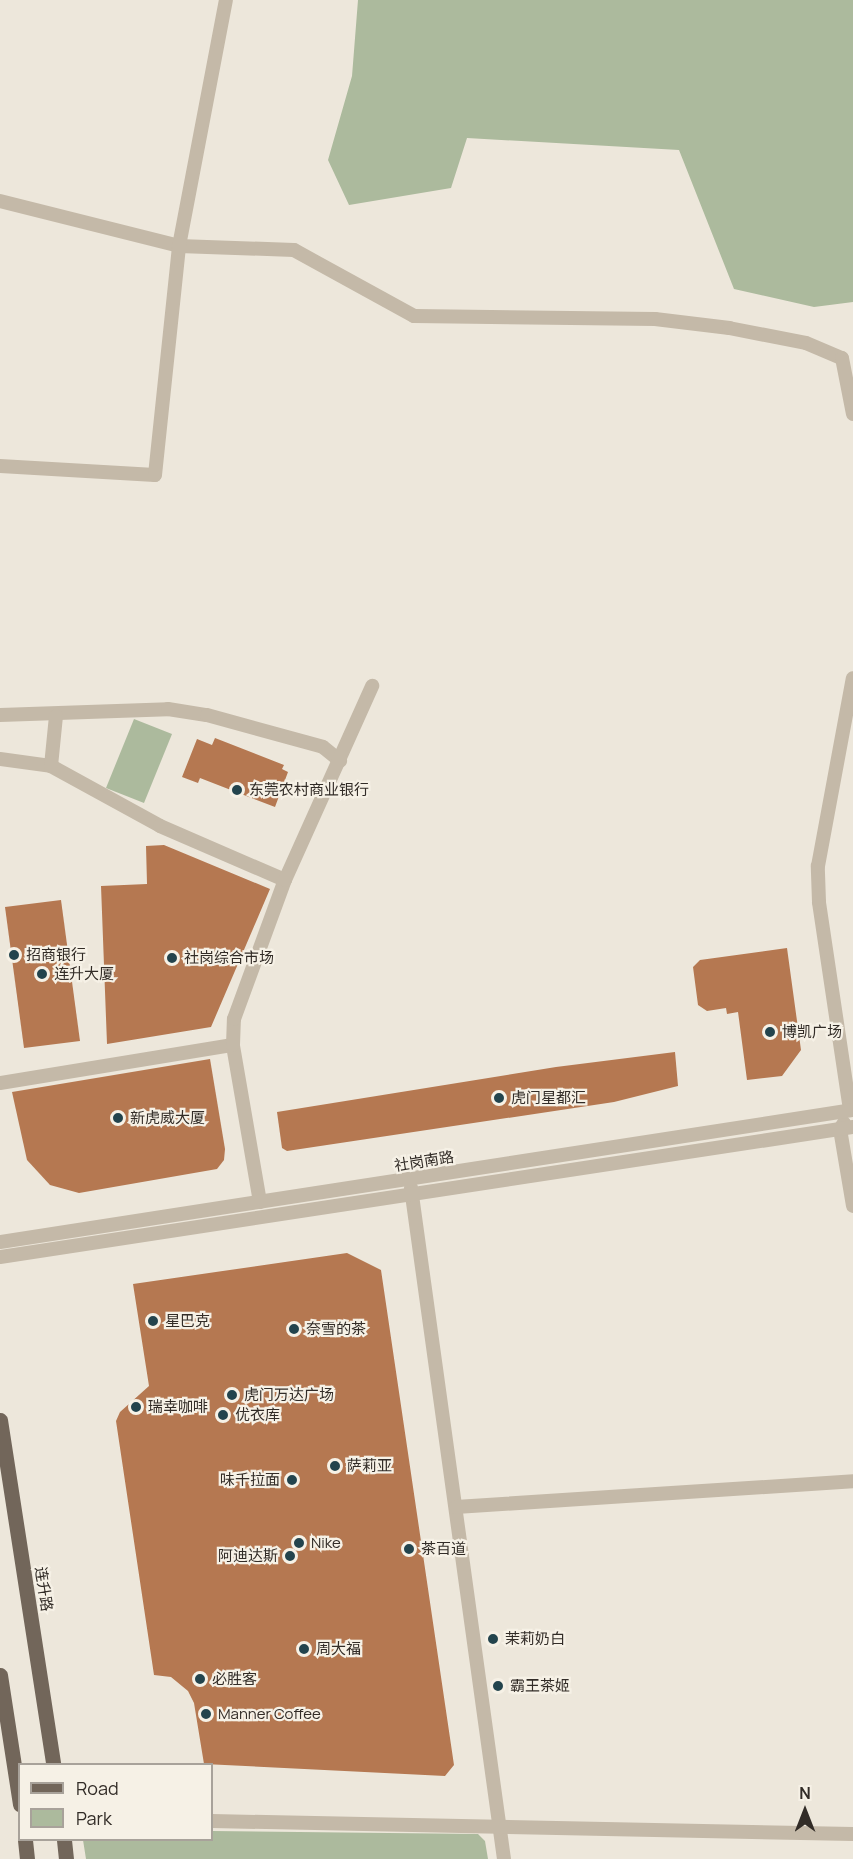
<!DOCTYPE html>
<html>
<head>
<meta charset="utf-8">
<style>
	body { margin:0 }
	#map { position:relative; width:853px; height:1859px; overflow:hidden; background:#ede7db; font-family:Manrope,"Noto Sans SC",sans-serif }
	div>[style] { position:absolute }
	.green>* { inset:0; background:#acba9d }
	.building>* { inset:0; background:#b57851 }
	.minor>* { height:14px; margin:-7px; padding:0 7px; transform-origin:7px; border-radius:7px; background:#c4b9a8 }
	.major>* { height:15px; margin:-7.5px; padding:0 7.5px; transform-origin:7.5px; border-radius:7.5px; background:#72665a }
	.dots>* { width:16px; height:16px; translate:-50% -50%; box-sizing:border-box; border:3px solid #f6f1e6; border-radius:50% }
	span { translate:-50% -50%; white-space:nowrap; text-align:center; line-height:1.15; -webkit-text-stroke:4.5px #f6f1e6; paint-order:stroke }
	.poi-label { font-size:15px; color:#322c27 }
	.left { translate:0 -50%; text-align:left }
	.right { translate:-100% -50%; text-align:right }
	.street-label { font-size:15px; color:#322c27 }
	.legend { position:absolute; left:18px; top:1763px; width:195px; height:78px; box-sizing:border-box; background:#f6f1e6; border:2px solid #a8a29a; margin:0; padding:8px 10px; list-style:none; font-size:18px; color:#322c27 }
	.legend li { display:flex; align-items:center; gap:12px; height:30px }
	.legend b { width:30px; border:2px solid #a8a29a }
	.north { position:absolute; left:775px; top:1781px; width:60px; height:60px; -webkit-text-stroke:4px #f6f1e6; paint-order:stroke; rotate:0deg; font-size:16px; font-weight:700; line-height:24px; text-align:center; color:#322c27 }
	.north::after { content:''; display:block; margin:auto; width:21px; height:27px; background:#322c27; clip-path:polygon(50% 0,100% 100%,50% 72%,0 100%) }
</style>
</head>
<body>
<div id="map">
	<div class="green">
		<div style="clip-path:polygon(358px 0,853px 0,853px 302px,814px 307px,734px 289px,679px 150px,467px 138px,451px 188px,349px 205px,328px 160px,352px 76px)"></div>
		<div style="clip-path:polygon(134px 719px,172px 734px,144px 803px,106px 788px)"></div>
		<div style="clip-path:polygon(212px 1831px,478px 1834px,485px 1841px,488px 1859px,86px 1859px,83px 1840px,212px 1840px)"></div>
	</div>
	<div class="building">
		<div style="clip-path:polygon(215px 738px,284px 765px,282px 769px,288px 772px,275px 807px,200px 778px,198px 783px,182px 777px,197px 739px,212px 745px)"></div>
		<div style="clip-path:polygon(164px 845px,270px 889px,211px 1027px,107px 1044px,101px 886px,147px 884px,146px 846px)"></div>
		<div style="clip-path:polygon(61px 900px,80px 1041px,24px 1048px,5px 907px)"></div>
		<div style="clip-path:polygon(787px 948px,801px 1050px,782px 1076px,747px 1080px,738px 1012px,727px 1014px,726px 1008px,707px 1011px,698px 1005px,693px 967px,700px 960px)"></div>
		<div style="clip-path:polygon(675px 1052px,678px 1086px,614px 1102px,287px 1151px,282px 1148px,277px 1112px,556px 1067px)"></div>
		<div style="clip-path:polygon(210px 1059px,225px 1149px,224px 1160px,217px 1169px,79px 1193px,50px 1185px,27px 1160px,12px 1092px)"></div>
		<div style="clip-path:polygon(347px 1253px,381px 1270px,454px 1765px,445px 1776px,204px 1764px,194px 1703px,188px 1691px,171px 1677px,154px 1675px,116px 1421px,120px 1412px,149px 1386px,133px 1284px)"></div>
	</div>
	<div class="minor">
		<div style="left:0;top:201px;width:185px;rotate:14.1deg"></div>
		<div style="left:179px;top:246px;width:115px;rotate:2deg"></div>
		<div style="left:294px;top:250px;width:137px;rotate:28.8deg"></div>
		<div style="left:414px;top:316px;width:241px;rotate:0.7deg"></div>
		<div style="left:655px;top:319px;width:75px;rotate:6.9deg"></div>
		<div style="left:729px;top:328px;width:78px;rotate:11deg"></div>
		<div style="left:806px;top:343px;width:39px;rotate:23deg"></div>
		<div style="left:842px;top:358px;width:57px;rotate:78.9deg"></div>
		<div style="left:0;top:466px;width:155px;rotate:3.3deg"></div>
		<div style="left:155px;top:475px;width:230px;rotate:-84deg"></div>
		<div style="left:179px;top:246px;width:250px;rotate:-79.2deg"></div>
		<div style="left:0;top:715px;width:168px;rotate:-2deg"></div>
		<div style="left:168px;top:709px;width:39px;rotate:9deg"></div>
		<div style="left:207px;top:715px;width:120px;rotate:15.4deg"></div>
		<div style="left:323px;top:747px;width:22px;rotate:39deg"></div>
		<div style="left:0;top:759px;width:51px;rotate:7.8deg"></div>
		<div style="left:51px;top:766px;width:124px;rotate:28.8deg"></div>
		<div style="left:160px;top:826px;width:136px;rotate:23.4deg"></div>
		<div style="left:51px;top:766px;width:50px;rotate:-84.3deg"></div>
		<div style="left:0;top:1083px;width:236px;rotate:-9.3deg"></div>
		<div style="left:850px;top:1110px;width:210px;rotate:-98.5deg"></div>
		<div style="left:819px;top:902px;width:36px;rotate:-92deg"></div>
		<div style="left:818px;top:866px;width:191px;rotate:-79.5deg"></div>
		<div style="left:844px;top:1123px;width:7px;rotate:124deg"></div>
		<div style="left:840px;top:1129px;width:78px;rotate:80.4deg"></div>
		<div style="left:411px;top:1188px;width:677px;rotate:82.11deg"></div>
		<div style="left:260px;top:1202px;width:159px;rotate:-99.8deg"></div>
		<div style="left:233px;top:1045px;width:26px;rotate:-88deg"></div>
		<div style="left:234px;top:1019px;width:148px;rotate:-69.9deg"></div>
		<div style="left:285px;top:880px;width:213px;rotate:-65.8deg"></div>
		<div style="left:0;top:1242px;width:863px;rotate:-8.8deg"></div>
		<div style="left:0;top:1257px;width:863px;rotate:-8.67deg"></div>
		<div style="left:456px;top:1507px;width:398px;rotate:-3.7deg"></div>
		<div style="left:212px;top:1821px;width:641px;rotate:1.16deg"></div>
	</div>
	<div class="major">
		<div style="left:0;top:1420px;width:348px;rotate:81.2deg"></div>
		<div style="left:0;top:1675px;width:131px;rotate:81.2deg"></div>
		<div style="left:25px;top:1840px;width:19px;rotate:84deg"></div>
		<div style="left:64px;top:1840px;width:19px;rotate:84deg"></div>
	</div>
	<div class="dots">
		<div style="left:237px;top:790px;background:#23444d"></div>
		<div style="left:14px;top:955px;background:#23444d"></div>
		<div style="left:172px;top:958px;background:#23444d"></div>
		<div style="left:42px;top:974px;background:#23444d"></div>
		<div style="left:770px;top:1032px;background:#23444d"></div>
		<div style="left:499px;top:1098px;background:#23444d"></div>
		<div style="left:118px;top:1118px;background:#23444d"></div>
		<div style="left:153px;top:1321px;background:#23444d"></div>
		<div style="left:294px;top:1329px;background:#23444d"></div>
		<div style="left:232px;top:1395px;background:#23444d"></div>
		<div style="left:136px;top:1407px;background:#23444d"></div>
		<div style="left:223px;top:1415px;background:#23444d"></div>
		<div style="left:335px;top:1466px;background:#23444d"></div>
		<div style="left:292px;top:1480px;background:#23444d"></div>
		<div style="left:299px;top:1543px;background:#23444d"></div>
		<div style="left:409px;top:1549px;background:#23444d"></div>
		<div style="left:290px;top:1556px;background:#23444d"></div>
		<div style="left:493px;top:1639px;background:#23444d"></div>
		<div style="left:304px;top:1649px;background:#23444d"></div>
		<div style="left:200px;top:1679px;background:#23444d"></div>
		<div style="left:498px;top:1686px;background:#23444d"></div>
		<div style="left:206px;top:1714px;background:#23444d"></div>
	</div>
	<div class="poi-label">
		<span class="left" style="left:249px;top:790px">东莞农村商业银行</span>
		<span class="left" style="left:26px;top:955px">招商银行</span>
		<span class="left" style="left:184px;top:958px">社岗综合市场</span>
		<span class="left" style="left:54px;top:974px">连升大厦</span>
		<span class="left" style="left:782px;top:1032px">博凯广场</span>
		<span class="left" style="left:511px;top:1098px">虎门星都汇</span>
		<span class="left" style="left:130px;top:1118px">新虎威大厦</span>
		<span class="left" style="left:165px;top:1321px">星巴克</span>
		<span class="left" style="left:306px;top:1329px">奈雪的茶</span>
		<span class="left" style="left:244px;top:1395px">虎门万达广场</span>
		<span class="left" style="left:148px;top:1407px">瑞幸咖啡</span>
		<span class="left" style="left:235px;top:1415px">优衣库</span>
		<span class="left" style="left:347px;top:1466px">萨莉亚</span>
		<span class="right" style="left:280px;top:1480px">味千拉面</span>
		<span class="left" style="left:311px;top:1543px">Nike</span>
		<span class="left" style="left:421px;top:1549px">茶百道</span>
		<span class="right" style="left:278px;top:1556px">阿迪达斯</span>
		<span class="left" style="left:505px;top:1639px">茉莉奶白</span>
		<span class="left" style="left:316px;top:1649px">周大福</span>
		<span class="left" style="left:212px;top:1679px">必胜客</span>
		<span class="left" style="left:510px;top:1686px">霸王茶姬</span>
		<span class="left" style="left:218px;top:1714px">Manner Coffee</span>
	</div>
	<div class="street-label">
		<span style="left:424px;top:1161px;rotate:-9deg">社岗南路</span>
		<span style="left:44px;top:1589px;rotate:81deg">连升路</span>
	</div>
	<ul class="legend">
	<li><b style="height:8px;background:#72665a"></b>Road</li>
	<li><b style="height:16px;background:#acba9d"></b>Park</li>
	</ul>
	<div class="north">N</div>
</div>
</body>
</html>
